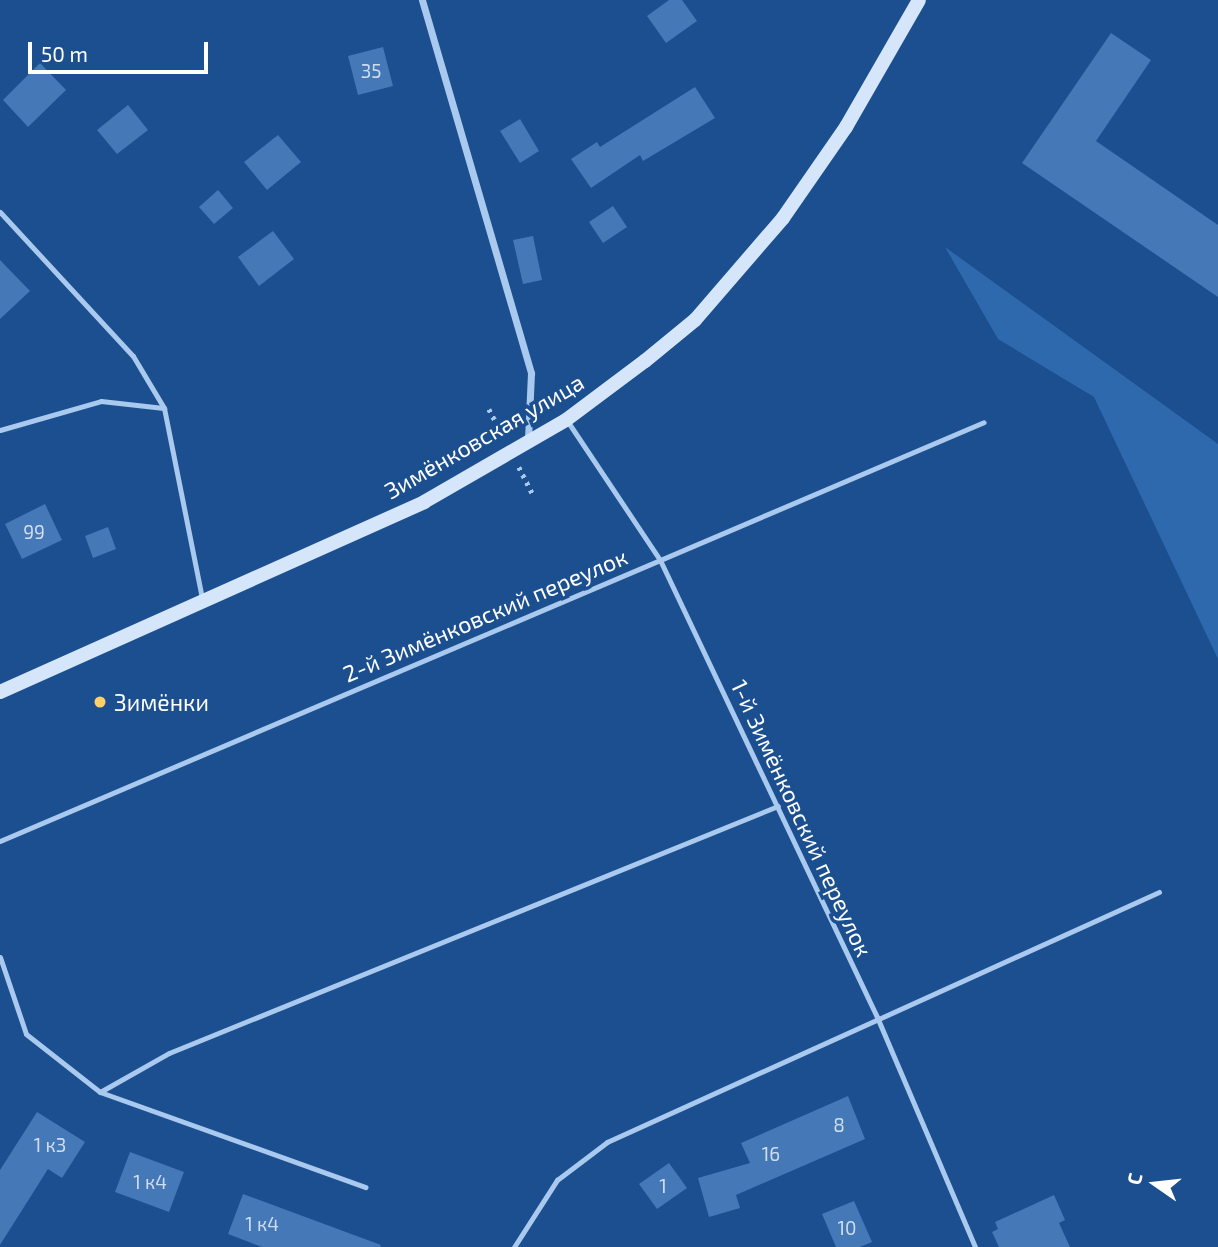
<!DOCTYPE html>
<html>
<head>
<meta charset="utf-8">
<style>
	body { margin:0 }
	#map { position:relative; width:1218px; height:1247px; overflow:hidden; background:#1b4f8f; font-family:"Exo 2",sans-serif }
	div>[style] { position:absolute }
	.green>* { inset:0; background:#2e69ad }
	.building>* { inset:0; background:#4478b7 }
	.path>* { height:4.5px; margin-top:-2.25px; transform-origin:0; background:repeating-linear-gradient(90deg,#a9c9ee 0 3.5px,transparent 0 8.5px) }
	.lane>* { height:5px; margin:-2.5px; padding:0 2.5px; transform-origin:2.5px; border-radius:2.5px; background:#a9c9ee }
	.street>* { height:7px; margin:-3.5px; padding:0 3.5px; transform-origin:3.5px; border-radius:3.5px; background:#a9c9ee }
	.secondary>* { height:14px; margin:-7px; padding:0 7px; transform-origin:7px; border-radius:7px; background:#d6e6fa }
	.dots>* { width:19px; height:19px; translate:-50% -50%; box-sizing:border-box; border:4px solid #1b4f8f; border-radius:50% }
	span { translate:-50% -50%; white-space:nowrap; text-align:center; line-height:1.15; -webkit-text-stroke:7px #1b4f8f; paint-order:stroke }
	.number-label { font-size:19px; color:#d0dded }
	.number-label span { -webkit-text-stroke-width:0 }
	.street-label { font-size:23px; color:#fff }
	.poi-label { font-size:23px; color:#fff }
	.left { translate:0 -50%; text-align:left }
	.north { position:absolute; left:1120px; top:1149px; width:70px; height:70px; -webkit-text-stroke:5px #1b4f8f; paint-order:stroke; rotate:284deg; font-size:19px; font-weight:700; line-height:28px; text-align:center; color:#fff }
	.north::after { content:''; display:block; margin:auto; width:24px; height:32px; background:#fff; clip-path:polygon(50% 0,100% 100%,50% 72%,0 100%) }
	.scale { position:absolute; left:28px; top:42px; width:180px; height:32px; box-sizing:border-box; border:4px solid #fff; border-top:0; padding-left:9px; font-size:21px; line-height:24px; white-space:nowrap; color:#fff; -webkit-text-stroke:5px #1b4f8f; paint-order:stroke }
</style>
</head>
<body>
<div id="map">
	<div class="green">
		<div style="clip-path:polygon(945px 247px,1218px 444px,1218px 659px,1094px 397px,998px 339px)"></div>
	</div>
	<div class="building">
		<div style="clip-path:polygon(669px 0,682px 0,697px 21px,666px 43px,647px 16px)"></div>
		<div style="clip-path:polygon(1111px 33px,1151px 60px,1096px 141px,1218px 225px,1218px 297px,1022px 163px)"></div>
		<div style="clip-path:polygon(383px 47px,393px 86px,358px 95px,348px 56px)"></div>
		<div style="clip-path:polygon(40px 63px,66px 90px,28px 127px,3px 100px)"></div>
		<div style="clip-path:polygon(695px 87px,715px 118px,643px 161px,640px 155px,591px 188px,571px 159px,597px 142px,600px 147px)"></div>
		<div style="clip-path:polygon(128px 105px,148px 130px,117px 154px,97px 130px)"></div>
		<div style="clip-path:polygon(520px 119px,539px 151px,520px 163px,500px 131px)"></div>
		<div style="clip-path:polygon(278px 135px,301px 162px,267px 190px,244px 162px)"></div>
		<div style="clip-path:polygon(218px 190px,233px 208px,214px 224px,199px 207px)"></div>
		<div style="clip-path:polygon(613px 206px,627px 227px,603px 243px,589px 222px)"></div>
		<div style="clip-path:polygon(273px 231px,294px 259px,259px 286px,238px 257px)"></div>
		<div style="clip-path:polygon(533px 236px,542px 280px,523px 284px,513px 240px)"></div>
		<div style="clip-path:polygon(0 260px,30px 291px,0 319px)"></div>
		<div style="clip-path:polygon(45px 504px,62px 540px,22px 559px,5px 524px)"></div>
		<div style="clip-path:polygon(108px 527px,116px 549px,93px 558px,85px 536px)"></div>
		<div style="clip-path:polygon(848px 1096px,865px 1139px,736px 1195px,740px 1208px,709px 1217px,698px 1178px,750px 1163px,741px 1143px)"></div>
		<div style="clip-path:polygon(37px 1112px,85px 1142px,62px 1178px,48px 1169px,0 1245px,0 1170px)"></div>
		<div style="clip-path:polygon(130px 1152px,184px 1172px,169px 1212px,115px 1192px)"></div>
		<div style="clip-path:polygon(669px 1163px,687px 1188px,657px 1209px,639px 1184px)"></div>
		<div style="clip-path:polygon(243px 1194px,381px 1245px,380px 1247px,262px 1247px,228px 1234px)"></div>
		<div style="clip-path:polygon(1054px 1195px,1065px 1220px,1059px 1223px,1070px 1247px,999px 1247px,992px 1232px,998px 1229px,995px 1222px)"></div>
		<div style="clip-path:polygon(854px 1201px,872px 1242px,860px 1247px,836px 1247px,822px 1214px)"></div>
	</div>
	<div class="path">
		<div style="left:489px;top:409px;width:32px;rotate:62deg"></div>
		<div style="left:519px;top:467px;width:30px;rotate:63deg"></div>
	</div>
	<div class="lane">
		<div style="left:0;top:212px;width:196px;rotate:47.3deg"></div>
		<div style="left:133px;top:356px;width:61px;rotate:59.2deg"></div>
		<div style="left:164px;top:408px;width:195px;rotate:78.7deg"></div>
		<div style="left:568px;top:422px;width:166px;rotate:56.3deg"></div>
		<div style="left:660px;top:560px;width:506px;rotate:64.6deg"></div>
		<div style="left:877px;top:1017px;width:250px;rotate:66.9deg"></div>
		<div style="left:0;top:430px;width:105px;rotate:-16deg"></div>
		<div style="left:101px;top:401px;width:63px;rotate:6.3deg"></div>
		<div style="left:0;top:841px;width:1069px;rotate:-23.06deg"></div>
		<div style="left:0;top:957px;width:81px;rotate:71.3deg"></div>
		<div style="left:26px;top:1034px;width:94px;rotate:38.1deg"></div>
		<div style="left:100px;top:1092px;width:79px;rotate:-29.5deg"></div>
		<div style="left:169px;top:1053px;width:657px;rotate:-22.08deg"></div>
		<div style="left:100px;top:1092px;width:282px;rotate:19.7deg"></div>
		<div style="left:514px;top:1247px;width:80px;rotate:-57.3deg"></div>
		<div style="left:557px;top:1180px;width:63px;rotate:-37.2deg"></div>
		<div style="left:607px;top:1142px;width:606px;rotate:-24.37deg"></div>
	</div>
	<div class="street">
		<div style="left:422px;top:0;width:389px;rotate:73.7deg"></div>
		<div style="left:531px;top:373px;width:67px;rotate:92.6deg"></div>
	</div>
	<div class="secondary">
		<div style="left:0;top:692px;width:465px;rotate:-24.1deg"></div>
		<div style="left:424px;top:502px;width:164px;rotate:-30deg"></div>
		<div style="left:566px;top:420px;width:99px;rotate:-36.8deg"></div>
		<div style="left:645px;top:361px;width:65px;rotate:-39.4deg"></div>
		<div style="left:695px;top:320px;width:135px;rotate:-49.2deg"></div>
		<div style="left:783px;top:218px;width:111px;rotate:-55.3deg"></div>
		<div style="left:846px;top:127px;width:146px;rotate:-60.1deg"></div>
	</div>
	<div class="dots">
		<div style="left:100px;top:702px;background:#ffd166"></div>
	</div>
	<div class="number-label">
		<span style="left:371px;top:71px">35</span>
		<span style="left:34px;top:532px">99</span>
		<span style="left:839px;top:1125px">8</span>
		<span style="left:50px;top:1145px">1 к3</span>
		<span style="left:771px;top:1154px">16</span>
		<span style="left:150px;top:1182px">1 к4</span>
		<span style="left:663px;top:1186px">1</span>
		<span style="left:262px;top:1224px">1 к4</span>
		<span style="left:847px;top:1228px">10</span>
	</div>
	<div class="street-label">
		<span style="left:484px;top:436px;rotate:-30deg">Зимёнковская улица</span>
		<span style="left:485px;top:615px;rotate:-23deg">2-й Зимёнковский переулок</span>
		<span style="left:802px;top:818px;rotate:65deg">1-й Зимёнковский переулок</span>
	</div>
	<div class="poi-label">
		<span class="left" style="left:114px;top:702px">Зимёнки</span>
	</div>
	<div class="north">С</div>
	<div class="scale">50 m</div>
</div>
</body>
</html>
